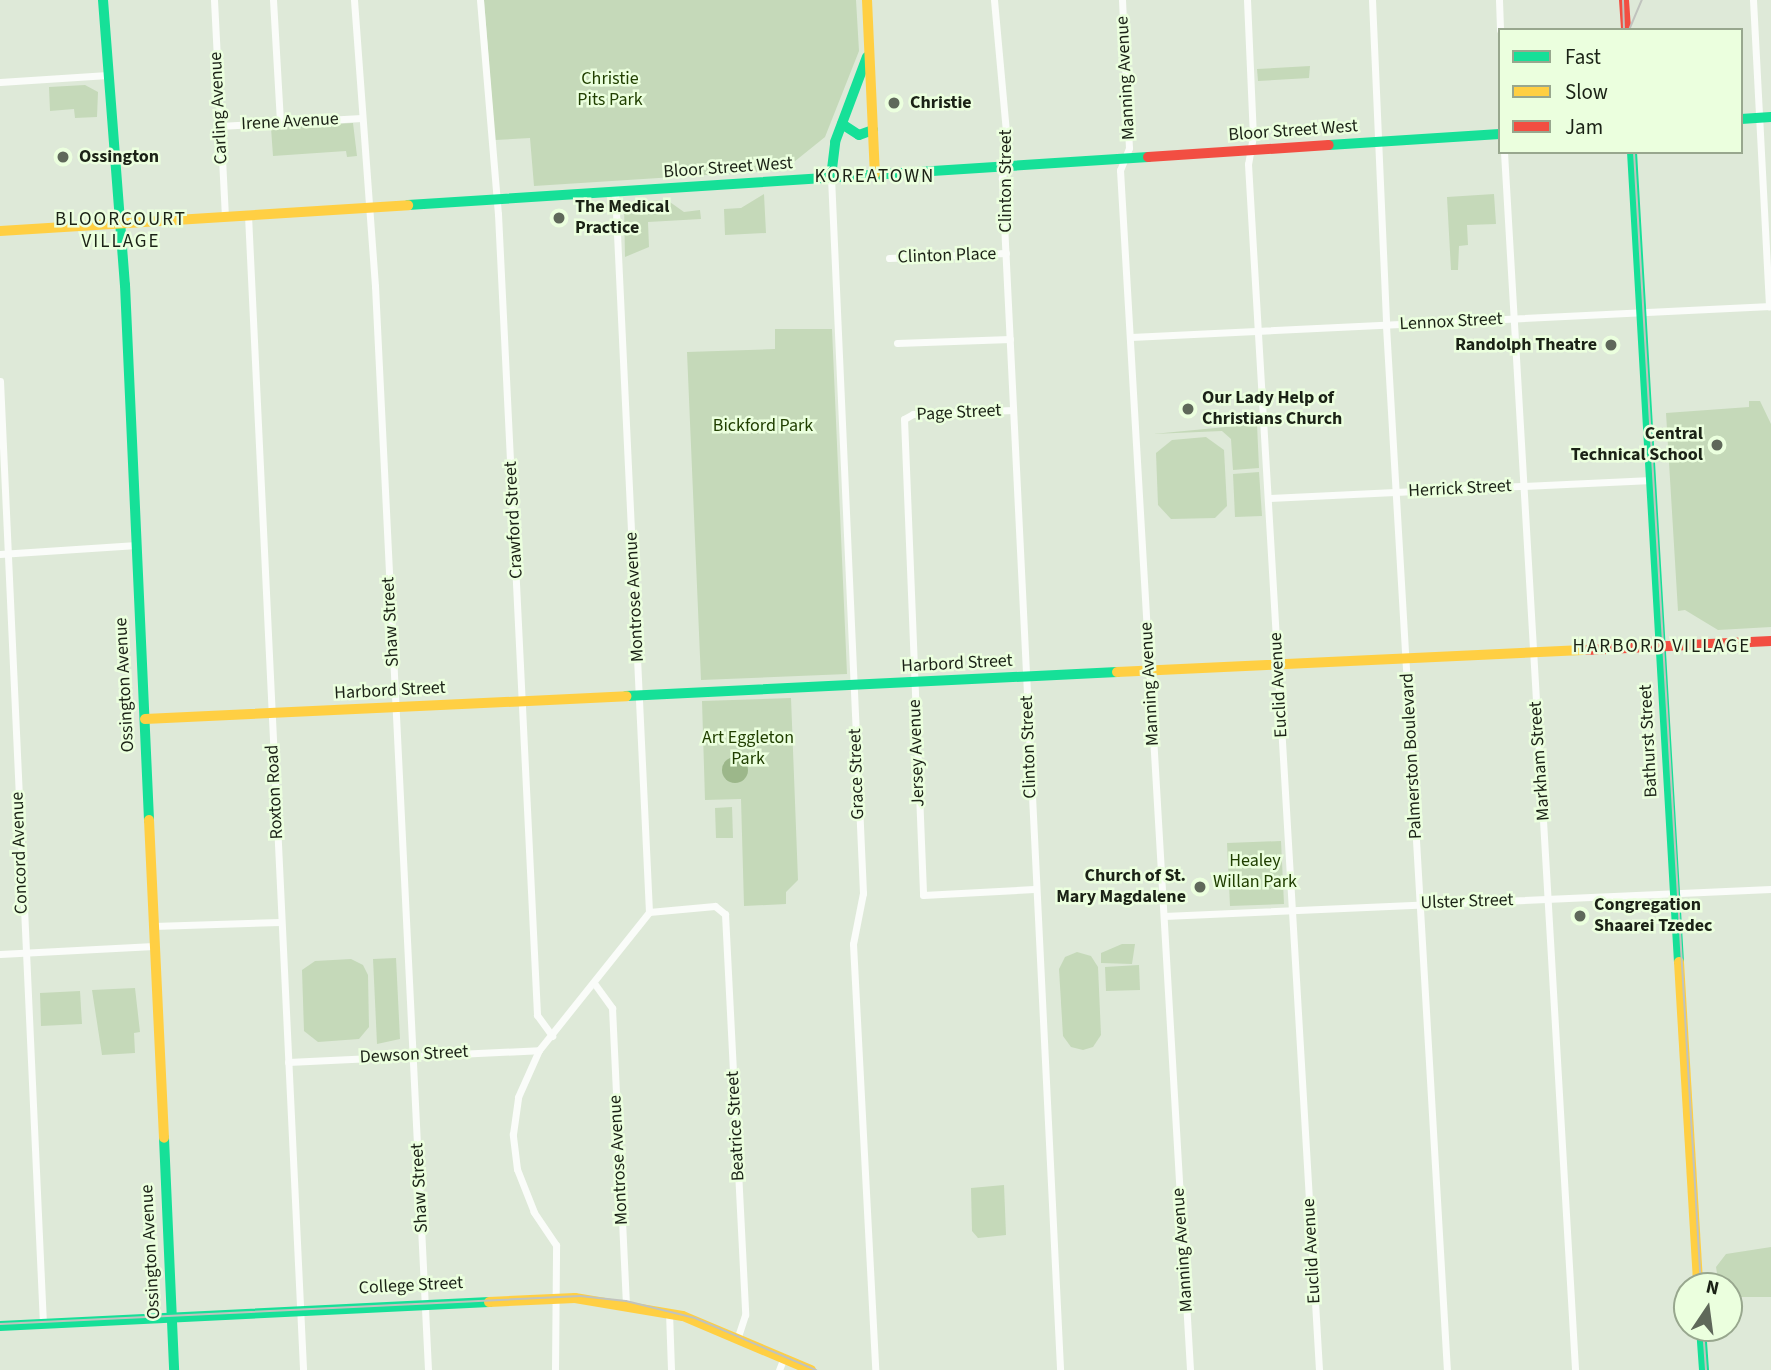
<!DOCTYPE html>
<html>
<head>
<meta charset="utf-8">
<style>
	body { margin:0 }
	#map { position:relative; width:1771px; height:1370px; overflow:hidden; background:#dee9d8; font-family:"Source Sans 3",sans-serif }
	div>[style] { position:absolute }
	.green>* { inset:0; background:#c5d9b9 }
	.water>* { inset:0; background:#9cb78a }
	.round { border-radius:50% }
	.street>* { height:7px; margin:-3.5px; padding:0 3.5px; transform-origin:3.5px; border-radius:3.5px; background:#fafcf9 }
	.fast>* { height:10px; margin:-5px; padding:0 5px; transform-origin:5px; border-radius:5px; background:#16e098 }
	.slow>* { height:10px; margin:-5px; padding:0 5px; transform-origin:5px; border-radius:5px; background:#ffcf43 }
	.jam>* { height:10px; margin:-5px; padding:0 5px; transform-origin:5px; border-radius:5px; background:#f24e42 }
	.tram>* { height:2px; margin:-1px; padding:0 1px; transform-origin:1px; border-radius:1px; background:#c0c3be }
	.dots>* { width:19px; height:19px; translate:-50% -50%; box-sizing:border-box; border:4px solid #ebffde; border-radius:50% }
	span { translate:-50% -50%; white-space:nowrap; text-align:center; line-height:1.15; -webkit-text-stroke:5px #ebffde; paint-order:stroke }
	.street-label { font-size:18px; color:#1b2216 }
	.park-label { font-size:18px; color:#203f00 }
	.poi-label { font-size:18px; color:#1b2216; font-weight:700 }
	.left { translate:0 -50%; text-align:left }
	.right { translate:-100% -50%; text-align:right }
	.neighbourhood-label { font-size:19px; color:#1b2216; letter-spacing:2px }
	.legend { position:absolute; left:1498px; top:28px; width:245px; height:126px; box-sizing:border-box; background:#ebffde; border:2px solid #98a78e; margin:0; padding:9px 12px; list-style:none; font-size:21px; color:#1b2216 }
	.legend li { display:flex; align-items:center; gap:14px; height:35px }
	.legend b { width:35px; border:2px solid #98a78e }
	.north { position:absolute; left:1673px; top:1272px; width:70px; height:70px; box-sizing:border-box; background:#ebffde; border:2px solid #98a78e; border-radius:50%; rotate:13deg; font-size:19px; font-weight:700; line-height:28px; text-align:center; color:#1b2216 }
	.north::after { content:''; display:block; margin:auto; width:24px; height:32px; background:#5f685a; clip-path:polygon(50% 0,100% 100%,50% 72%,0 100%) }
</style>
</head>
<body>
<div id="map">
	<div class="green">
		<div style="clip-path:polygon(484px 0,856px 0,859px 51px,825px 137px,784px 170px,534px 186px,530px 138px,495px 140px)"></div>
		<div style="clip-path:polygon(1310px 66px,1309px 78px,1258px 81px,1257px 69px)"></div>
		<div style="clip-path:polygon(85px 85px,98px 92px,97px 117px,75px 118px,74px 109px,50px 111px,49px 87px)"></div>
		<div style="clip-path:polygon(353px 123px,357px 156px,347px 157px,346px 151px,273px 156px,271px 128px)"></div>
		<div style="clip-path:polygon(764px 194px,766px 233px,725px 235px,724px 209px,741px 208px)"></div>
		<div style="clip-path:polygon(1494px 194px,1496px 224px,1467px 225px,1468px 245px,1459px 246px,1458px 270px,1451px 270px,1447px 197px)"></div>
		<div style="clip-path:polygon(667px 200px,684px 212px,700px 210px,701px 219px,648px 222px,649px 247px,625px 257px,624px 203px)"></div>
		<div style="clip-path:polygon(775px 329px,832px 329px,847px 674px,701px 680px,687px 352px,775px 349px)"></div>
		<div style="clip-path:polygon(1749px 401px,1760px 401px,1771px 424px,1771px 627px,1718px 630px,1685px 610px,1678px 611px,1666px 413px,1749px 407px)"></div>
		<div style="clip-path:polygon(1257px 424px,1259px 468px,1233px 470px,1231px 439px,1222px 431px,1153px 434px)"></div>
		<div style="clip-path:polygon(1206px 437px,1224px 450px,1227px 506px,1215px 518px,1171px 519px,1158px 505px,1156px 453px,1172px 440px)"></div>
		<div style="clip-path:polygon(1259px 472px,1262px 516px,1235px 517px,1233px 474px)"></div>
		<div style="clip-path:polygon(791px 698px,798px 880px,786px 892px,786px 904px,744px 906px,741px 799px,705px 800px,702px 701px)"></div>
		<div style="clip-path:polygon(732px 807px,733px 838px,716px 838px,715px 808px)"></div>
		<div style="clip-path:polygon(1281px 841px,1284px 904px,1230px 906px,1227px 843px)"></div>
		<div style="clip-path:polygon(1122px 944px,1135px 944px,1132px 964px,1101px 963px,1101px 953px)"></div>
		<div style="clip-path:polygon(1077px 952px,1091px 956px,1098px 967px,1101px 1035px,1093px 1047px,1083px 1050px,1071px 1047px,1063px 1036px,1059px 969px,1065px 957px)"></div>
		<div style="clip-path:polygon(396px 958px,400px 1039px,377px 1044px,373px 959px)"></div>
		<div style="clip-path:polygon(351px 959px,363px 965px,368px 975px,369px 1027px,359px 1039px,318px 1042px,304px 1031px,302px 970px,315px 961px)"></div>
		<div style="clip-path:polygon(1139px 965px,1140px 990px,1106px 991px,1105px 967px)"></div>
		<div style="clip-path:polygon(135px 988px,140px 1032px,134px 1033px,135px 1053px,102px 1055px,92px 990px)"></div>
		<div style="clip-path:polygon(80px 991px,82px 1024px,41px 1026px,40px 993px)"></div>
		<div style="clip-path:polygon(1004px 1185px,1006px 1235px,978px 1238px,972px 1231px,971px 1188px)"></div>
		<div style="clip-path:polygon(1771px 1247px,1771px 1297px,1733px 1297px,1729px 1286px,1719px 1286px,1716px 1267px,1726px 1254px)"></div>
	</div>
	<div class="water">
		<div class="round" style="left:722px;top:757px;width:26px;height:26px"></div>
	</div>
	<div class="street">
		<div style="left:214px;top:0;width:216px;rotate:87.1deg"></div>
		<div style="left:273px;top:0;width:122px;rotate:86.7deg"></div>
		<div style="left:354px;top:0;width:287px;rotate:85.8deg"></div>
		<div style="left:375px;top:286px;width:1085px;rotate:87.2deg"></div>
		<div style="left:480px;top:0;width:215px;rotate:85.2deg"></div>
		<div style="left:498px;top:214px;width:802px;rotate:87.21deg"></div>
		<div style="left:537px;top:1015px;width:26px;rotate:54deg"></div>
		<div style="left:994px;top:0;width:156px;rotate:84.8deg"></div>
		<div style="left:1008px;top:155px;width:24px;rotate:105deg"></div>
		<div style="left:1002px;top:178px;width:45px;rotate:87.5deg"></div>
		<div style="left:1004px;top:223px;width:1148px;rotate:87.2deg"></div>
		<div style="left:1122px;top:0;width:148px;rotate:87.3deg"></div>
		<div style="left:1129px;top:148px;width:24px;rotate:112deg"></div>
		<div style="left:1120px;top:170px;width:1202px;rotate:86.66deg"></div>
		<div style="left:1247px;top:0;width:136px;rotate:87.5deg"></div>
		<div style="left:1253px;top:136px;width:28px;rotate:100deg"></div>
		<div style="left:1248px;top:164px;width:1208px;rotate:86.63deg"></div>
		<div style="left:1372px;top:0;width:326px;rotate:87.5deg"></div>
		<div style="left:1386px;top:326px;width:1046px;rotate:86.66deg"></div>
		<div style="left:1499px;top:0;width:30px;rotate:88deg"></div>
		<div style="left:1753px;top:0;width:307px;rotate:87deg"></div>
		<div style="left:0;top:82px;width:108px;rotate:-3.7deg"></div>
		<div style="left:219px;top:126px;width:143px;rotate:-3.2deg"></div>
		<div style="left:1504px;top:152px;width:1220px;rotate:86.66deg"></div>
		<div style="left:831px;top:177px;width:717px;rotate:87.44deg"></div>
		<div style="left:863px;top:893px;width:52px;rotate:101.1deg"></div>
		<div style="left:853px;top:944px;width:427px;rotate:87deg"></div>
		<div style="left:248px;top:215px;width:1156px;rotate:87.27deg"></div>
		<div style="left:889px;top:258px;width:117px;rotate:-2.4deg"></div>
		<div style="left:1131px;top:337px;width:641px;rotate:-2.77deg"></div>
		<div style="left:897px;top:343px;width:113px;rotate:-2deg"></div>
		<div style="left:0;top:381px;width:944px;rotate:87.39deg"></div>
		<div style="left:1013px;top:410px;width:100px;rotate:177.7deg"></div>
		<div style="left:913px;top:414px;width:10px;rotate:151deg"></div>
		<div style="left:904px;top:419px;width:476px;rotate:87.7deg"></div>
		<div style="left:923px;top:895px;width:111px;rotate:-3.1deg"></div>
		<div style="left:1268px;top:498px;width:384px;rotate:-2.7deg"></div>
		<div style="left:0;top:554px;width:137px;rotate:-3.8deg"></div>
		<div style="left:649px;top:912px;width:66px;rotate:-5.2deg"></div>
		<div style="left:715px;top:906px;width:13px;rotate:39deg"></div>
		<div style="left:725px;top:914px;width:401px;rotate:87.1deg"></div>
		<div style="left:745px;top:1315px;width:23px;rotate:108deg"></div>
		<div style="left:1164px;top:916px;width:608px;rotate:-2.55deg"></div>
		<div style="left:153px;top:926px;width:127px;rotate:-1.8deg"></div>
		<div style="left:0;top:954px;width:154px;rotate:-3deg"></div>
		<div style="left:594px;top:983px;width:31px;rotate:54deg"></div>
		<div style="left:612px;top:1008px;width:295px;rotate:87.3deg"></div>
		<div style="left:288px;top:1062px;width:251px;rotate:-2.7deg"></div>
		<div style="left:669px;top:1312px;width:58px;rotate:88deg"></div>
		<div style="left:555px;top:1370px;width:125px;rotate:-89.5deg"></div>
		<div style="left:556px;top:1245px;width:40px;rotate:-124deg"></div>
		<div style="left:534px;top:1212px;width:46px;rotate:-111.6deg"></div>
		<div style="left:517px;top:1169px;width:35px;rotate:-97deg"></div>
		<div style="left:513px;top:1134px;width:37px;rotate:-82deg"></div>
		<div style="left:518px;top:1097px;width:51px;rotate:-65.9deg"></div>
		<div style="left:539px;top:1050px;width:176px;rotate:-51.4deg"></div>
		<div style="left:649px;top:912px;width:722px;rotate:-92.7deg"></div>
		<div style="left:779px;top:1370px;width:14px;rotate:-69deg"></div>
	</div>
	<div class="fast">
		<div style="left:103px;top:0;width:286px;rotate:85.6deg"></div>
		<div style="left:125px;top:285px;width:536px;rotate:87.43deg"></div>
		<div style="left:1741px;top:119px;width:30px;rotate:-4deg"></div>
		<div style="left:842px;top:124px;width:20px;rotate:33deg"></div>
		<div style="left:859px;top:135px;width:15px;rotate:-20deg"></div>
		<div style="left:1329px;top:145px;width:171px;rotate:-3.7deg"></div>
		<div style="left:1632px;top:152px;width:811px;rotate:86.68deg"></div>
		<div style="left:831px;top:177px;width:35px;rotate:-83deg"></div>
		<div style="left:835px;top:142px;width:91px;rotate:-69.4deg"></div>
		<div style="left:408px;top:205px;width:742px;rotate:-3.71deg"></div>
		<div style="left:626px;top:696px;width:492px;rotate:-2.8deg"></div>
		<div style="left:164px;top:1138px;width:232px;rotate:87.5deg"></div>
		<div style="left:0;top:1326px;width:490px;rotate:-2.8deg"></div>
		<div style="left:1701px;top:1328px;width:42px;rotate:85.9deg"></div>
	</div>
	<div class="slow">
		<div style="left:867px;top:0;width:174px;rotate:87.4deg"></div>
		<div style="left:0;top:231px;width:409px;rotate:-3.6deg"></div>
		<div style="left:1117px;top:672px;width:471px;rotate:-2.7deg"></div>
		<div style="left:145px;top:719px;width:482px;rotate:-2.7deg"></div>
		<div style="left:149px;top:820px;width:318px;rotate:87.3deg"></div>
		<div style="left:1679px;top:962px;width:325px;rotate:86.6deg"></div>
		<div style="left:489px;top:1302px;width:86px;rotate:-2.7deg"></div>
		<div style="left:575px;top:1298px;width:109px;rotate:9.5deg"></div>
		<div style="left:683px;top:1316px;width:139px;rotate:22.9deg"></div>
	</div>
	<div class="jam">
		<div style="left:1624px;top:0;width:30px;rotate:86deg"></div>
		<div style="left:1148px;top:157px;width:181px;rotate:-3.8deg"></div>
		<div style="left:1587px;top:650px;width:184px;rotate:-2.8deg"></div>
	</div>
	<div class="tram">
		<div style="left:1623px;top:0;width:30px;rotate:88deg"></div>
		<div style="left:1629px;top:30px;width:33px;rotate:-67deg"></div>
		<div style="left:1634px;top:152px;width:1136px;rotate:86.62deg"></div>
		<div style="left:0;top:1324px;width:581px;rotate:-2.76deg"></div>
		<div style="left:580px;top:1296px;width:46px;rotate:6.2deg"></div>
		<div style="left:626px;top:1301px;width:71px;rotate:13.8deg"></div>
		<div style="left:695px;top:1318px;width:132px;rotate:23.3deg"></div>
		<div style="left:1703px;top:1328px;width:42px;rotate:85.9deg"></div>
	</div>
	<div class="dots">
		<div style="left:894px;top:103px;background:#5f685a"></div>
		<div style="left:63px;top:157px;background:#5f685a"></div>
		<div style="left:559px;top:218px;background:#5f685a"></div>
		<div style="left:1611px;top:345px;background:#5f685a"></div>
		<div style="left:1188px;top:409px;background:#5f685a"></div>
		<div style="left:1717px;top:445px;background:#5f685a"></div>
		<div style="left:1200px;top:887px;background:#5f685a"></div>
		<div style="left:1580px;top:916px;background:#5f685a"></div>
	</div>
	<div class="street-label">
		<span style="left:1126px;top:78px;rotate:-93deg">Manning Avenue</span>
		<span style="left:219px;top:108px;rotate:-93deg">Carling Avenue</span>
		<span style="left:290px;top:122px;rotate:-3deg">Irene Avenue</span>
		<span style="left:1293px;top:131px;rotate:-4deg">Bloor Street West</span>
		<span style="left:728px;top:168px;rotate:-4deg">Bloor Street West</span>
		<span style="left:1006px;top:181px;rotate:-90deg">Clinton Street</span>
		<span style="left:947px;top:256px;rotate:-2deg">Clinton Place</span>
		<span style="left:1451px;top:322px;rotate:-3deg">Lennox Street</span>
		<span style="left:959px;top:413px;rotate:-3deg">Page Street</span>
		<span style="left:1460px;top:489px;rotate:-3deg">Herrick Street</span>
		<span style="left:514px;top:520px;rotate:-93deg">Crawford Street</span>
		<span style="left:635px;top:597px;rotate:-93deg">Montrose Avenue</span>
		<span style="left:391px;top:622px;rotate:-93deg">Shaw Street</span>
		<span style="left:957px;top:664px;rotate:-3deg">Harbord Street</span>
		<span style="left:1150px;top:684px;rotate:-93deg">Manning Avenue</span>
		<span style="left:125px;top:685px;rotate:-93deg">Ossington Avenue</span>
		<span style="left:1279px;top:685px;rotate:-93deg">Euclid Avenue</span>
		<span style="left:390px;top:691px;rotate:-3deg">Harbord Street</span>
		<span style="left:1649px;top:741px;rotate:-93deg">Bathurst Street</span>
		<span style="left:1029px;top:747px;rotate:-92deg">Clinton Street</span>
		<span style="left:917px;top:753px;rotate:-92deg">Jersey Avenue</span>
		<span style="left:1412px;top:756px;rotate:-93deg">Palmerston Boulevard</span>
		<span style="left:1540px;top:761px;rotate:-94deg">Markham Street</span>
		<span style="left:857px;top:774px;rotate:-92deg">Grace Street</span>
		<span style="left:275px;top:792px;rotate:-93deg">Roxton Road</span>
		<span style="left:20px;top:853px;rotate:-92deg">Concord Avenue</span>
		<span style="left:1467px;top:902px;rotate:-2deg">Ulster Street</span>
		<span style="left:414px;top:1055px;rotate:-3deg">Dewson Street</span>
		<span style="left:736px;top:1126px;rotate:-93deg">Beatrice Street</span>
		<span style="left:619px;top:1160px;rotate:-93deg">Montrose Avenue</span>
		<span style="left:420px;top:1188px;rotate:-93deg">Shaw Street</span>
		<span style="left:1183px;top:1250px;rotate:-94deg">Manning Avenue</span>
		<span style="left:1312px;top:1251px;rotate:-93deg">Euclid Avenue</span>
		<span style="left:151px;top:1252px;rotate:-93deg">Ossington Avenue</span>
		<span style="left:411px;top:1286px;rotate:-3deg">College Street</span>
	</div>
	<div class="park-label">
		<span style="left:610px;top:90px">Christie<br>Pits Park</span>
		<span style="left:763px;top:426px">Bickford Park</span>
		<span style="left:748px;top:749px">Art Eggleton<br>Park</span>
		<span style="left:1255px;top:872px">Healey<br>Willan Park</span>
	</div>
	<div class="poi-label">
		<span class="left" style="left:910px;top:103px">Christie</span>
		<span class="left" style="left:79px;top:157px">Ossington</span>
		<span class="left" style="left:575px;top:218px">The Medical<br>Practice</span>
		<span class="right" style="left:1597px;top:345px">Randolph Theatre</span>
		<span class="left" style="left:1202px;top:409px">Our Lady Help of<br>Christians Church</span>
		<span class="right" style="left:1703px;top:445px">Central<br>Technical School</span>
		<span class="right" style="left:1186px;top:887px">Church of St.<br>Mary Magdalene</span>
		<span class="left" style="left:1594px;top:916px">Congregation<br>Shaarei Tzedec</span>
	</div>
	<div class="neighbourhood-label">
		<span style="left:875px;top:177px">KOREATOWN</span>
		<span style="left:121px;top:231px">BLOORCOURT<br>VILLAGE</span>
		<span style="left:1662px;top:647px">HARBORD VILLAGE</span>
	</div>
	<ul class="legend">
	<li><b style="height:9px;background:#16e098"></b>Fast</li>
	<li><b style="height:9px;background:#ffcf43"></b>Slow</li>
	<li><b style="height:9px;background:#f24e42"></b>Jam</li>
	</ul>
	<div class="north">N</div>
</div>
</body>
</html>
